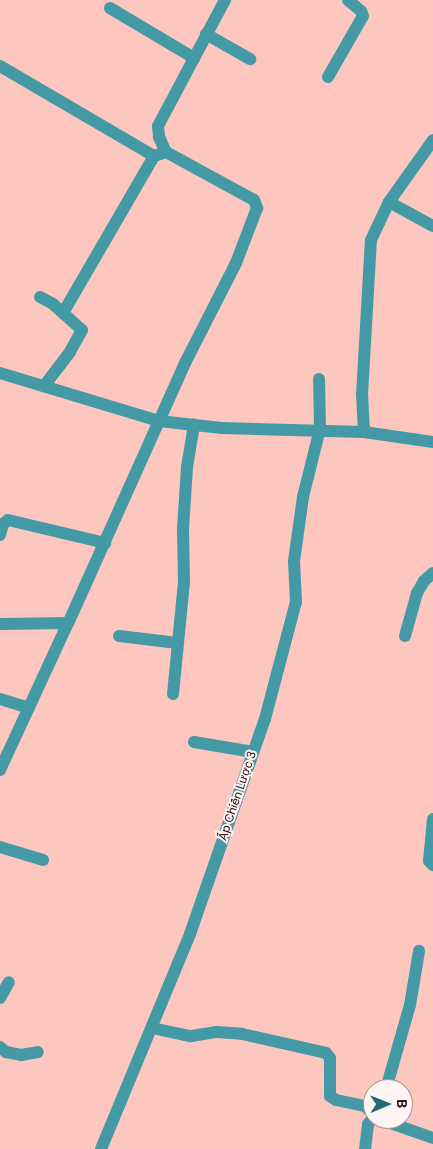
<!DOCTYPE html>
<html>
<head>
<meta charset="utf-8">
<style>
	body { margin:0 }
	#map { position:relative; width:433px; height:1149px; overflow:hidden; background:#fdc7c0; font-family:"DM Sans",sans-serif }
	div>[style] { position:absolute }
	.minor>* { height:12px; margin:-6px; padding:0 6px; transform-origin:6px; border-radius:6px; background:#439aa5 }
	span { translate:-50% -50%; white-space:nowrap; text-align:center; line-height:1.15; -webkit-text-stroke:4px #fef4f3; paint-order:stroke }
	.street-label { font-size:12px; color:#210404 }
	.north { position:absolute; left:363px; top:1079px; width:50px; height:50px; box-sizing:border-box; background:#fef4f3; border:1px solid #a69493; border-radius:50%; rotate:89deg; font-size:14px; font-weight:700; line-height:20px; text-align:center; color:#210404 }
	.north::after { content:''; display:block; margin:auto; width:18px; height:22px; background:#1f6a73; clip-path:polygon(50% 0,100% 100%,50% 72%,0 100%) }
</style>
</head>
<body>
<div id="map">
	<div class="minor">
		<div style="left:110px;top:8px;width:98px;rotate:30.8deg"></div>
		<div style="left:206px;top:34px;width:51px;rotate:29.6deg"></div>
		<div style="left:0;top:66px;width:178px;rotate:30.3deg"></div>
		<div style="left:154px;top:156px;width:13px;rotate:-18deg"></div>
		<div style="left:166px;top:152px;width:100px;rotate:28.6deg"></div>
		<div style="left:254px;top:200px;width:9px;rotate:69deg"></div>
		<div style="left:257px;top:208px;width:59px;rotate:110.9deg"></div>
		<div style="left:236px;top:263px;width:110px;rotate:117deg"></div>
		<div style="left:186px;top:361px;width:287px;rotate:114.2deg"></div>
		<div style="left:68px;top:623px;width:68px;rotate:179.2deg"></div>
		<div style="left:328px;top:77px;width:70px;rotate:-60.2deg"></div>
		<div style="left:363px;top:16px;width:5px;rotate:-112deg"></div>
		<div style="left:361px;top:11px;width:17px;rotate:-140deg"></div>
		<div style="left:166px;top:152px;width:17px;rotate:-115deg"></div>
		<div style="left:159px;top:137px;width:11px;rotate:-95deg"></div>
		<div style="left:158px;top:126px;width:143px;rotate:-62deg"></div>
		<div style="left:389px;top:202px;width:50px;rotate:28.6deg"></div>
		<div style="left:40px;top:297px;width:15px;rotate:28deg"></div>
		<div style="left:53px;top:304px;width:39px;rotate:42deg"></div>
		<div style="left:82px;top:330px;width:25px;rotate:119deg"></div>
		<div style="left:70px;top:352px;width:43px;rotate:127.4deg"></div>
		<div style="left:63px;top:313px;width:181px;rotate:-59.9deg"></div>
		<div style="left:0;top:373px;width:166px;rotate:16.8deg"></div>
		<div style="left:159px;top:421px;width:63px;rotate:6.3deg"></div>
		<div style="left:222px;top:428px;width:142px;rotate:1.6deg"></div>
		<div style="left:364px;top:432px;width:70px;rotate:8.2deg"></div>
		<div style="left:364px;top:432px;width:37px;rotate:-93deg"></div>
		<div style="left:362px;top:395px;width:155px;rotate:-86.7deg"></div>
		<div style="left:371px;top:240px;width:42px;rotate:-64.7deg"></div>
		<div style="left:389px;top:202px;width:76px;rotate:-54.6deg"></div>
		<div style="left:0;top:535px;width:11px;rotate:-75deg"></div>
		<div style="left:3px;top:524px;width:6px;rotate:-39deg"></div>
		<div style="left:8px;top:520px;width:100px;rotate:13.3deg"></div>
		<div style="left:119px;top:636px;width:59px;rotate:6.8deg"></div>
		<div style="left:405px;top:636px;width:45px;rotate:-74.4deg"></div>
		<div style="left:417px;top:593px;width:14px;rotate:-60deg"></div>
		<div style="left:424px;top:581px;width:12px;rotate:-42deg"></div>
		<div style="left:173px;top:694px;width:113px;rotate:-84.4deg"></div>
		<div style="left:184px;top:582px;width:53px;rotate:-91.1deg"></div>
		<div style="left:183px;top:529px;width:62px;rotate:-86.3deg"></div>
		<div style="left:187px;top:467px;width:43px;rotate:-80.5deg"></div>
		<div style="left:0;top:699px;width:30px;rotate:17deg"></div>
		<div style="left:194px;top:742px;width:60px;rotate:9.6deg"></div>
		<div style="left:0;top:770px;width:162px;rotate:-65.2deg"></div>
		<div style="left:433px;top:819px;width:42px;rotate:95.4deg"></div>
		<div style="left:429px;top:861px;width:6px;rotate:45deg"></div>
		<div style="left:0;top:847px;width:45px;rotate:16.8deg"></div>
		<div style="left:0;top:998px;width:18px;rotate:-61deg"></div>
		<div style="left:152px;top:1028px;width:40px;rotate:12deg"></div>
		<div style="left:191px;top:1036px;width:25px;rotate:-9deg"></div>
		<div style="left:216px;top:1032px;width:26px;rotate:4deg"></div>
		<div style="left:242px;top:1034px;width:86px;rotate:12.7deg"></div>
		<div style="left:326px;top:1053px;width:6px;rotate:51deg"></div>
		<div style="left:330px;top:1058px;width:38px;rotate:90deg"></div>
		<div style="left:330px;top:1096px;width:7px;rotate:34deg"></div>
		<div style="left:336px;top:1100px;width:30px;rotate:12deg"></div>
		<div style="left:365px;top:1106px;width:11px;rotate:45deg"></div>
		<div style="left:0;top:1047px;width:8px;rotate:40deg"></div>
		<div style="left:6px;top:1052px;width:15px;rotate:11deg"></div>
		<div style="left:21px;top:1055px;width:17px;rotate:-10deg"></div>
		<div style="left:386px;top:1089px;width:87px;rotate:-74.1deg"></div>
		<div style="left:410px;top:1005px;width:55px;rotate:-80.5deg"></div>
		<div style="left:379px;top:1119px;width:57px;rotate:19.4deg"></div>
		<div style="left:101px;top:1149px;width:233px;rotate:-67.5deg"></div>
		<div style="left:190px;top:934px;width:228px;rotate:-70.8deg"></div>
		<div style="left:265px;top:719px;width:121px;rotate:-75.2deg"></div>
		<div style="left:296px;top:602px;width:41px;rotate:-92.8deg"></div>
		<div style="left:294px;top:561px;width:65px;rotate:-82deg"></div>
		<div style="left:303px;top:497px;width:70px;rotate:-76deg"></div>
		<div style="left:320px;top:429px;width:50px;rotate:-91.1deg"></div>
		<div style="left:365px;top:1149px;width:25px;rotate:-83deg"></div>
		<div style="left:368px;top:1124px;width:8px;rotate:-50deg"></div>
	</div>
	<div class="street-label">
		<span style="left:238px;top:796px;rotate:-71deg">Ấp Chiến Lược 3</span>
	</div>
	<div class="north">B</div>
</div>
</body>
</html>
